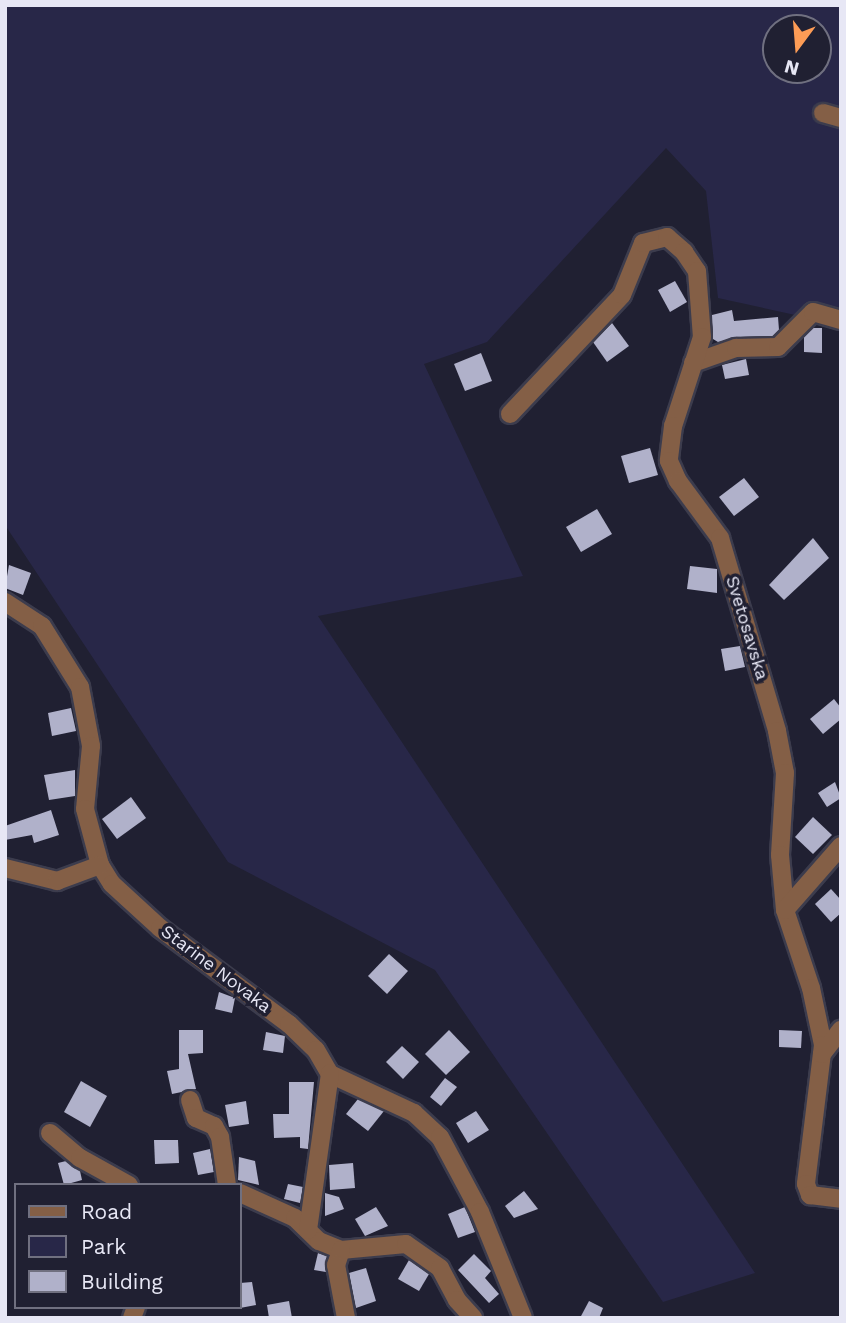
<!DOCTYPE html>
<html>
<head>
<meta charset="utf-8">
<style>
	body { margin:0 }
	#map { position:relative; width:846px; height:1323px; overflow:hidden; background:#202032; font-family:"Work Sans",sans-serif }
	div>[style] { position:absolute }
	.green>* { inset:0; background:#282748 }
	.building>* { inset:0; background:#b0b1ca }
	.roads { filter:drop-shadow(2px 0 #3c3c4d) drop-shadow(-2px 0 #3c3c4d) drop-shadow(0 2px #3c3c4d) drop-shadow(0 -2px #3c3c4d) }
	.minor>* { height:18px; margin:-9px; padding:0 9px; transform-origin:9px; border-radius:9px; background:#845f46 }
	span { translate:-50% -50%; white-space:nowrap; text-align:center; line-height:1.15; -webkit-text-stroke:7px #202032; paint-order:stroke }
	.street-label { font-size:18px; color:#e7e7f5 }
	.frame { position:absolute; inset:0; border:7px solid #e7e7f5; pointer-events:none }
	.legend { position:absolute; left:14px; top:1183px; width:228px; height:126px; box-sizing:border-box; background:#202032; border:2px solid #707080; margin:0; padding:9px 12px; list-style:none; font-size:21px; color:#e7e7f5 }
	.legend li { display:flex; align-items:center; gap:14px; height:35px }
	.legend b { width:35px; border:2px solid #707080 }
	.north { position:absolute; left:762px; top:14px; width:70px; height:70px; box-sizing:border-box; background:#202032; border:2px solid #707080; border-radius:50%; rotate:196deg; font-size:19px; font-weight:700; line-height:28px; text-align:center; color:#e7e7f5 }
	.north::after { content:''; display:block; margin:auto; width:24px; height:32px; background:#fd9c56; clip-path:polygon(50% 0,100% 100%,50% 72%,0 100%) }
</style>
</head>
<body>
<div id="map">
	<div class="green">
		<div style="clip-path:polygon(evenodd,5px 5px,841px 5px,841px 325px,718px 298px,706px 191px,666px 148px,487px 342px,424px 364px,523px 576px,318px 616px,755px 1273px,663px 1302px,435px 970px,228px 862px,5px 525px,5px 5px,776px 28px,818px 28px,818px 70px,776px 70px,776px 28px)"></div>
	</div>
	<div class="building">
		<div style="clip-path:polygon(675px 281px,687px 302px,670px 312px,658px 290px)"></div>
		<div style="clip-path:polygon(732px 310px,734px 321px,778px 317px,779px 330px,773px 336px,718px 342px,713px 339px,712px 315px)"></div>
		<div style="clip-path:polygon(612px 323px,629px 346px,607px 362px,593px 342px)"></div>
		<div style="clip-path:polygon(813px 328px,822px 328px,822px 353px,804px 352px,804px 337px)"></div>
		<div style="clip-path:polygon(481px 353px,492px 381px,465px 391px,454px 364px)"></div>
		<div style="clip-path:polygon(746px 359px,749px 375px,725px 379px,722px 365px)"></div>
		<div style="clip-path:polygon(650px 448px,658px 475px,629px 483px,621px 456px)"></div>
		<div style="clip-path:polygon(744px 478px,759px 497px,734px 516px,719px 497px)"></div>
		<div style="clip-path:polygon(597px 509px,612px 534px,581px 552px,566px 527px)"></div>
		<div style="clip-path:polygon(813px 538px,829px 558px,784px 600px,769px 585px)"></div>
		<div style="clip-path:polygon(9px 565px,31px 573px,23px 595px,5px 588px)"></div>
		<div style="clip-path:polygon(690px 566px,717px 569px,717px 593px,687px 589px)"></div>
		<div style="clip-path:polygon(740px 646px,745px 667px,725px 671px,721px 649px)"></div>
		<div style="clip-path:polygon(834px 699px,841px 708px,841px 719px,823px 734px,810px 719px)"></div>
		<div style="clip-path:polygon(71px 708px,76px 731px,52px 736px,48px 713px)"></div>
		<div style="clip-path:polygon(75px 770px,75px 796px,49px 800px,44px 775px)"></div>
		<div style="clip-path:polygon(835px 782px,841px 798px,827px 807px,818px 793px)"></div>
		<div style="clip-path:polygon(131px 797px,146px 818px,117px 839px,102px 819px)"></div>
		<div style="clip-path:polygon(51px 810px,59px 835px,34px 843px,32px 835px,5px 840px,5px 826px)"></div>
		<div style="clip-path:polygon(813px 817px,832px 835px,813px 854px,795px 837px)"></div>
		<div style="clip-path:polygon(831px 889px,841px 900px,841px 913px,831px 922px,815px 904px)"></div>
		<div style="clip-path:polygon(389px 954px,408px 971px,387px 994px,368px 976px)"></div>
		<div style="clip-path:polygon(219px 992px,235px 998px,232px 1013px,215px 1009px)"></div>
		<div style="clip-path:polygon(179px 1030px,203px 1030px,203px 1053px,188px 1054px,196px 1089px,172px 1094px,167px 1071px,179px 1069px)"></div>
		<div style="clip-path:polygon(449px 1030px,470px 1052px,446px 1075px,425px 1054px)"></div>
		<div style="clip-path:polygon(779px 1030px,802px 1031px,801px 1048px,779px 1047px)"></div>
		<div style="clip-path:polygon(266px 1032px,285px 1036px,283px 1053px,263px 1050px)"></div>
		<div style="clip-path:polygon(402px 1046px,419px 1062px,403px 1079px,386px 1062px)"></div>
		<div style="clip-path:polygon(445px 1078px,457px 1087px,441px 1106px,430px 1097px)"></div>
		<div style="clip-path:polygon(81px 1081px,107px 1096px,90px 1127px,64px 1112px)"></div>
		<div style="clip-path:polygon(289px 1082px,314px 1082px,308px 1149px,300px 1148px,300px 1137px,274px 1138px,273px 1114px,289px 1114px)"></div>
		<div style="clip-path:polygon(358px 1099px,384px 1111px,368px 1131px,346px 1114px)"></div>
		<div style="clip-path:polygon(246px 1101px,249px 1124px,229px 1127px,225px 1105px)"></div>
		<div style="clip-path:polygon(476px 1111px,489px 1130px,468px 1143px,456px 1123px)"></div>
		<div style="clip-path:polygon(154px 1140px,178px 1140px,179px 1163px,155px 1164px)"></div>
		<div style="clip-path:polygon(210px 1149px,214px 1172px,198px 1175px,193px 1153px)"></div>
		<div style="clip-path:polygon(239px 1157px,255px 1161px,259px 1185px,238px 1180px)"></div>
		<div style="clip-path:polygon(66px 1161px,80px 1171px,82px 1180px,64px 1185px,58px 1163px)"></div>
		<div style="clip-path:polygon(353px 1163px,355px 1188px,330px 1190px,329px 1165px)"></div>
		<div style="clip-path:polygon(288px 1184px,303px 1187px,300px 1203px,284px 1199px)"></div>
		<div style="clip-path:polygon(524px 1191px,538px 1209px,514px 1218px,505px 1206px)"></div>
		<div style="clip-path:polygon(325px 1193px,339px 1197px,344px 1209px,325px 1216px)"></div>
		<div style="clip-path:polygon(376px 1207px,388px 1226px,365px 1236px,355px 1219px)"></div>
		<div style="clip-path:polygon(465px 1207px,475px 1232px,458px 1238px,448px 1214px)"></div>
		<div style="clip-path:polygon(318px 1253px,327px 1256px,326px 1272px,314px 1270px)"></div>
		<div style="clip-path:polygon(474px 1254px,491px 1271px,485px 1278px,499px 1294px,489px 1303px,458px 1270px)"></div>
		<div style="clip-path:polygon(409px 1260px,429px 1274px,419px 1291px,398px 1279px)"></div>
		<div style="clip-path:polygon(366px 1268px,376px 1301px,356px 1308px,349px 1273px)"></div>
		<div style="clip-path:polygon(252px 1282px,256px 1305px,240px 1308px,240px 1283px)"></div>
		<div style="clip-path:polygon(289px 1301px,292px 1318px,269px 1318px,267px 1305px)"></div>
		<div style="clip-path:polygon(589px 1301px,603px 1308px,599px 1318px,580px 1318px)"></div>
	</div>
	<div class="roads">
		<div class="minor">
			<div style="left:823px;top:113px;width:19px;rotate:16deg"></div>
			<div style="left:693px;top:363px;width:46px;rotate:-19.2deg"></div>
			<div style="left:736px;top:348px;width:42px;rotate:-1.4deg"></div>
			<div style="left:778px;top:347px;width:49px;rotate:-45deg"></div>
			<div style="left:813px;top:312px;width:29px;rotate:16deg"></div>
			<div style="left:510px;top:414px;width:163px;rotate:-46.7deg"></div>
			<div style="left:622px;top:295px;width:56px;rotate:-68deg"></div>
			<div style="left:643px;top:243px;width:25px;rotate:-14deg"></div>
			<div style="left:667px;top:237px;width:23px;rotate:41deg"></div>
			<div style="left:684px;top:252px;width:23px;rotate:56deg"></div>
			<div style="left:697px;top:271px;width:66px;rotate:85.7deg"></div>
			<div style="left:702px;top:337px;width:94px;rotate:108deg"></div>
			<div style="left:673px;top:426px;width:35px;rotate:97deg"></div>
			<div style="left:669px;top:461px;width:22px;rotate:66deg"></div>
			<div style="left:678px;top:481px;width:71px;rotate:53.6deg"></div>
			<div style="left:720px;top:538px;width:201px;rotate:73.5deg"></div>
			<div style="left:777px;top:731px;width:43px;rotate:79.2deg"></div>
			<div style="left:785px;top:773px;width:82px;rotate:93.5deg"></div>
			<div style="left:780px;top:855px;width:55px;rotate:84.8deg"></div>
			<div style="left:785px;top:910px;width:82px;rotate:71.6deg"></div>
			<div style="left:811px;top:988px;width:58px;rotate:78.1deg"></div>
			<div style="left:823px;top:1045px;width:140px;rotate:97deg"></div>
			<div style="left:806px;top:1184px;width:12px;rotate:70deg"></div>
			<div style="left:810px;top:1195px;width:31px;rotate:7deg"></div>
			<div style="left:5px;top:602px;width:44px;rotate:33deg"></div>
			<div style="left:42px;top:626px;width:72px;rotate:58.1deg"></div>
			<div style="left:80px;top:687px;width:60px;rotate:79.4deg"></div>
			<div style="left:91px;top:746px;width:63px;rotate:95.4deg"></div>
			<div style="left:85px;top:809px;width:58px;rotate:75deg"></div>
			<div style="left:100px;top:865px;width:22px;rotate:58deg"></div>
			<div style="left:112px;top:884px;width:65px;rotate:42.5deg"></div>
			<div style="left:160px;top:928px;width:161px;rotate:36.7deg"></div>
			<div style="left:289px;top:1024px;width:37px;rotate:44deg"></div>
			<div style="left:316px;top:1050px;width:28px;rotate:60deg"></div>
			<div style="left:330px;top:1074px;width:93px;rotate:24.9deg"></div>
			<div style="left:414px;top:1113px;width:35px;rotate:43deg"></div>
			<div style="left:440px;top:1137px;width:85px;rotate:61.9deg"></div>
			<div style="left:480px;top:1212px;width:114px;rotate:67.9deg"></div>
			<div style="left:5px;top:868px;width:54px;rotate:14deg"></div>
			<div style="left:57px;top:881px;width:46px;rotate:-20.4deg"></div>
			<div style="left:785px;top:910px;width:85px;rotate:-48.8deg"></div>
			<div style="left:822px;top:1054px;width:31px;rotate:-52deg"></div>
			<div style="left:190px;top:1100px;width:19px;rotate:72deg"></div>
			<div style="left:196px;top:1118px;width:20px;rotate:24deg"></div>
			<div style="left:214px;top:1126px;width:13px;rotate:61deg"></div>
			<div style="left:220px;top:1137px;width:49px;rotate:81.7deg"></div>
			<div style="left:50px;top:1133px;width:39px;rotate:40deg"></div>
			<div style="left:80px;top:1158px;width:56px;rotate:28.9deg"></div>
			<div style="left:240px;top:1193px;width:60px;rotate:24.4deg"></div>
			<div style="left:295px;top:1218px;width:33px;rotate:44deg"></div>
			<div style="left:319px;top:1241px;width:24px;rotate:22deg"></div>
			<div style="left:341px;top:1250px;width:65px;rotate:-5.3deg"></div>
			<div style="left:406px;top:1244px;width:42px;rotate:35.2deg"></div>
			<div style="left:440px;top:1268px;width:36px;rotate:62deg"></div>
			<div style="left:457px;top:1300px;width:24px;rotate:48deg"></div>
			<div style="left:308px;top:1230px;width:158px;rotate:-82deg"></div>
			<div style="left:341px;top:1250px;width:16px;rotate:108deg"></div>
			<div style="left:336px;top:1265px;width:54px;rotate:79.3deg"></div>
			<div style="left:132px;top:1318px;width:12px;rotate:-70deg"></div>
		</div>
	</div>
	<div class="street-label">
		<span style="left:747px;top:628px;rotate:73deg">Svetosavska</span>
		<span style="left:216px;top:969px;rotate:37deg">Starine Novaka</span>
	</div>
	<div class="frame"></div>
	<ul class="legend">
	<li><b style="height:9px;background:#845f46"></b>Road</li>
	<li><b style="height:19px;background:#282748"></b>Park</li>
	<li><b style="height:19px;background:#b0b1ca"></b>Building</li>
	</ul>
	<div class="north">N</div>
</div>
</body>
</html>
